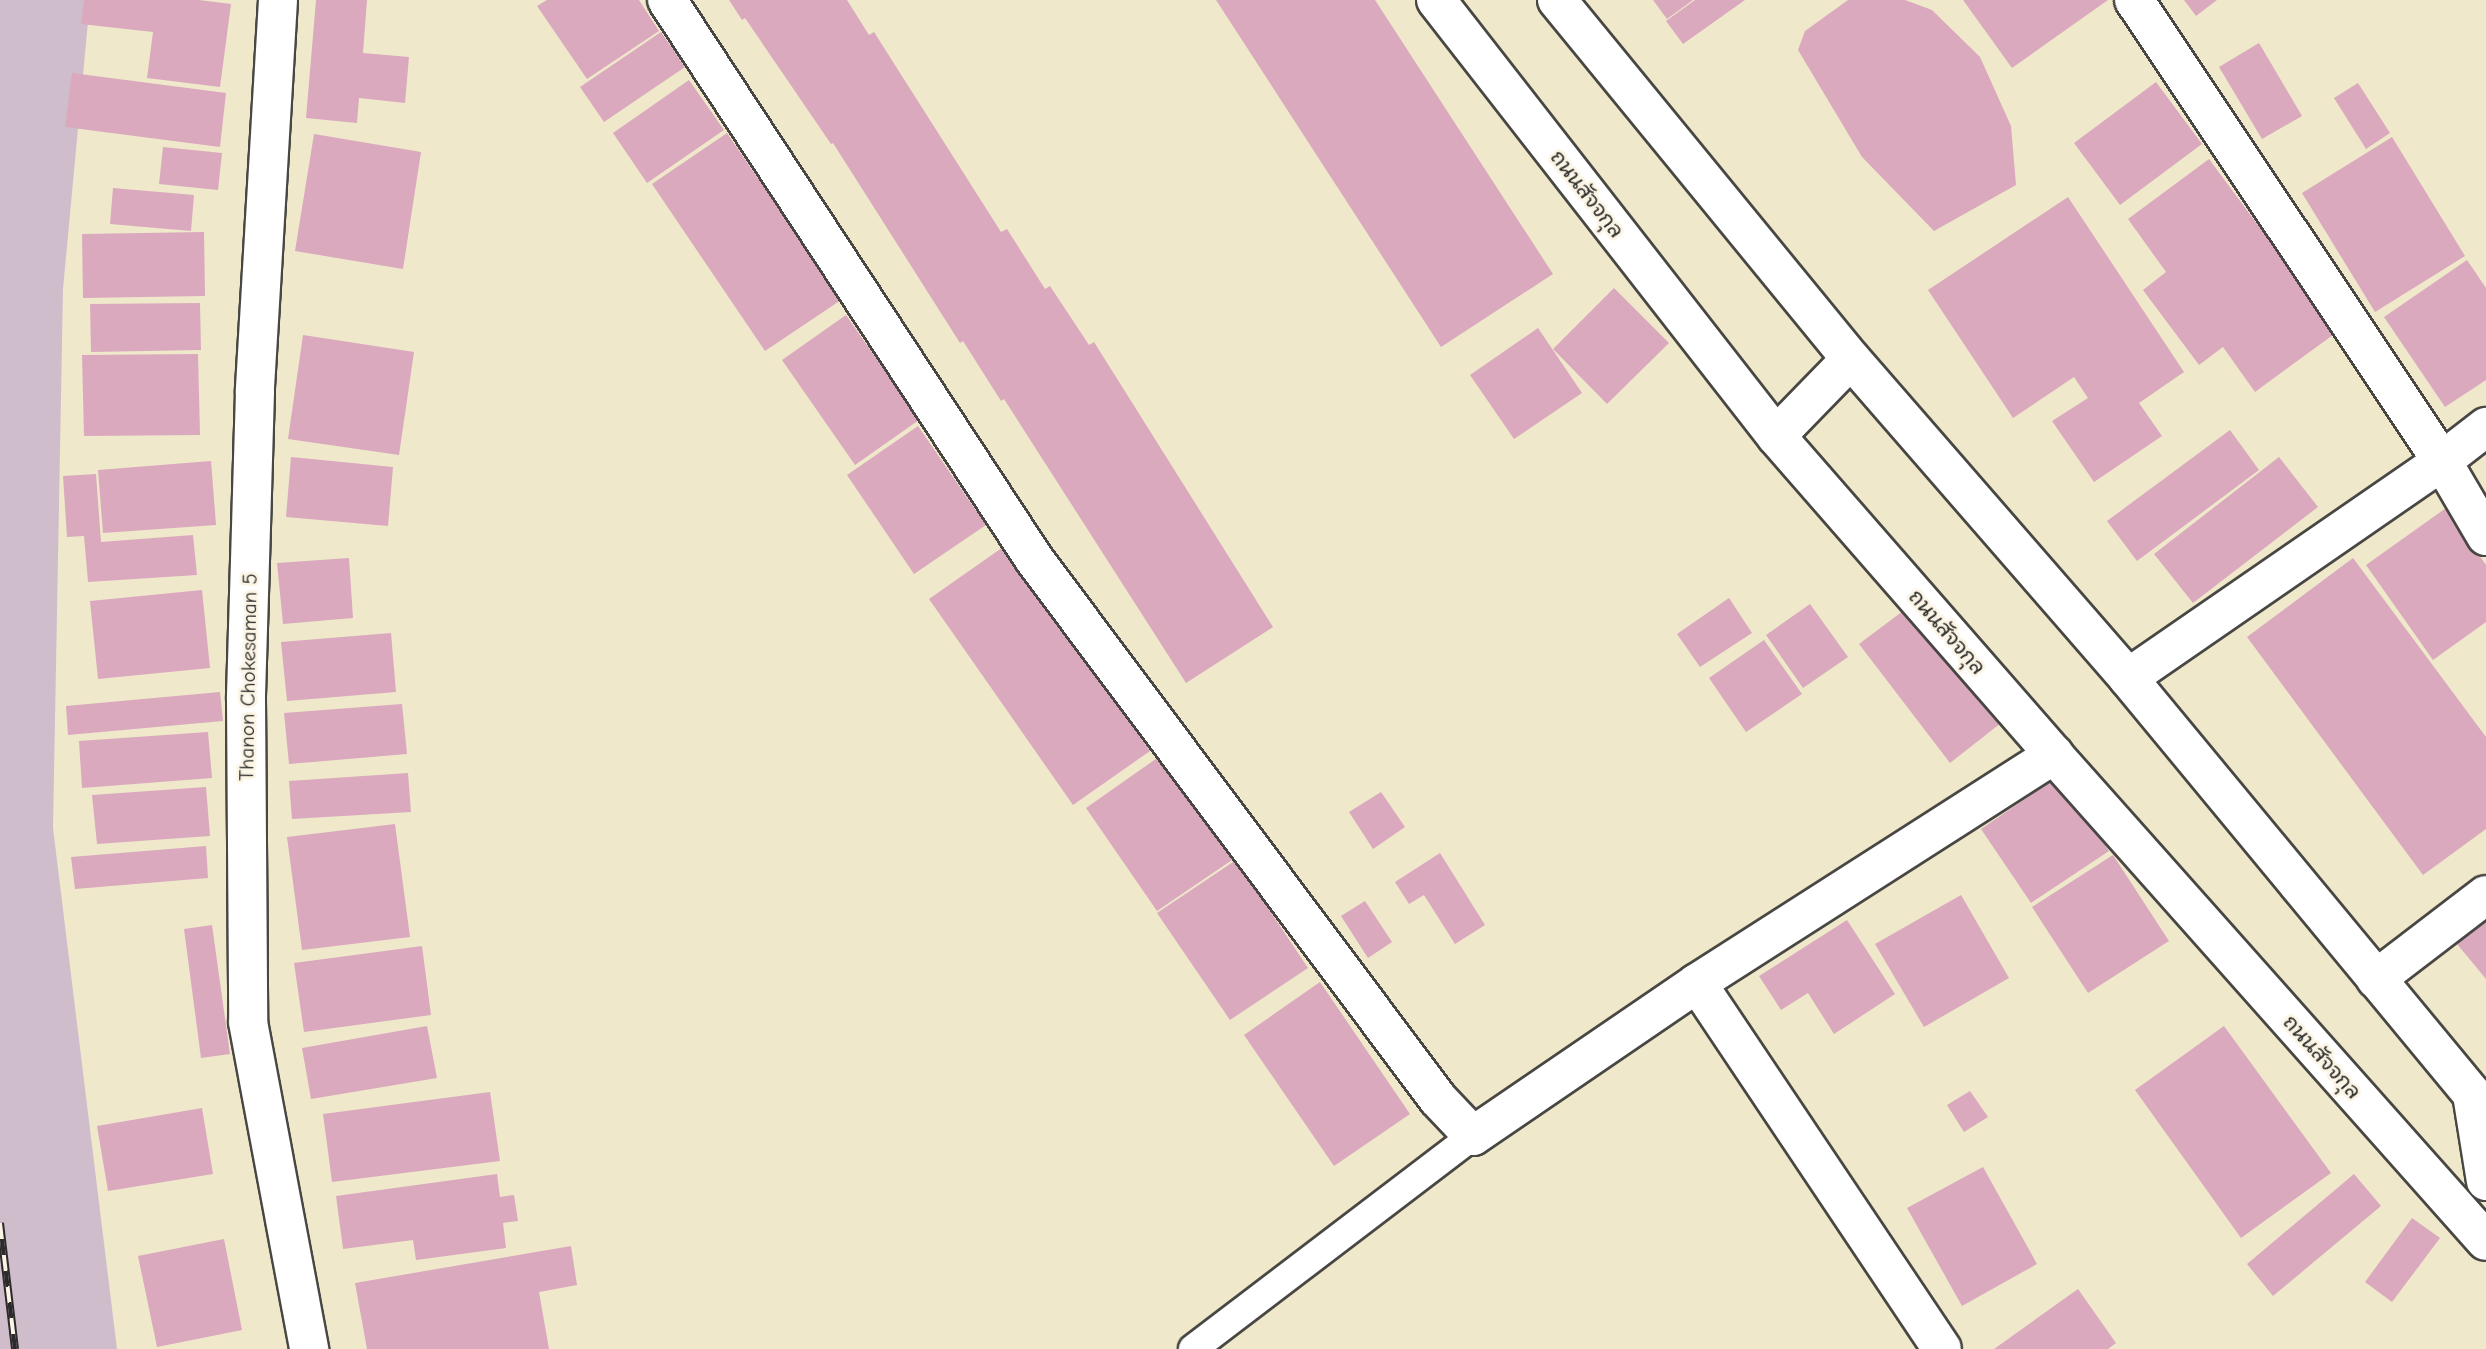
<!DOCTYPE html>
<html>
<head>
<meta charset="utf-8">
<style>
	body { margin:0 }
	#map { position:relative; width:2486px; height:1349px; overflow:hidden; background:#efe8cb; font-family:"Comic Neue","Playpen Sans Thai",sans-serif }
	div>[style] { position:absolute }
	.industrial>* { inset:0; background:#d0bdcc }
	.building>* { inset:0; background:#daa9be }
	.roads { filter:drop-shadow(2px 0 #484743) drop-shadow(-2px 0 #484743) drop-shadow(0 2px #484743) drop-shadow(0 -2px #484743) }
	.service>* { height:28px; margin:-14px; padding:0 14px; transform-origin:14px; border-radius:14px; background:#fff }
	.minor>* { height:38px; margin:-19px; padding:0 19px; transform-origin:19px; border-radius:19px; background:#fff }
	.tertiary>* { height:38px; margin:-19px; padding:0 19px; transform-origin:19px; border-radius:19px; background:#fff }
	.rail>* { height:8px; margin-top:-4px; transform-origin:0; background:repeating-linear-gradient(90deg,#fcf5e5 0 16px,#2b2b2b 0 32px); box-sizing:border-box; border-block:2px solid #2b2b2b }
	span { translate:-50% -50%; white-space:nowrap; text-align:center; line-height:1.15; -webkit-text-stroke:6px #fcf5e5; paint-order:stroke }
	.street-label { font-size:21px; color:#2b2b2b }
</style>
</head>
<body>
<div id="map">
	<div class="industrial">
		<div style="clip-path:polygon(0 0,90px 0,63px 289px,53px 828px,117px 1349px,0 1349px)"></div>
	</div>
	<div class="building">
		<div style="clip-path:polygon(84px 0,199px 0,231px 4px,220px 87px,147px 78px,153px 32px,81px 24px)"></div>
		<div style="clip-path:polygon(316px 0,367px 0,363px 53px,409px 57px,405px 103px,359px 98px,357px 123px,306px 118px)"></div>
		<div style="clip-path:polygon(547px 0,639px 0,659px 31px,587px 79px,537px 6px)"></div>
		<div style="clip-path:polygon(729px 0,847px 0,869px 35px,874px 32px,1001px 232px,1007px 229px,1045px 289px,1050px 286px,1089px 345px,1094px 342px,1273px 627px,1186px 683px,1004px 399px,1001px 401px,963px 341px,960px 343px,833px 143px,831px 144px,745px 18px,742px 20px)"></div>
		<div style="clip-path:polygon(1216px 0,1375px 0,1553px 274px,1441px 347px)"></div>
		<div style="clip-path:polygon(1653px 0,1693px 0,1667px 19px)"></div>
		<div style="clip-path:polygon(1695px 0,1745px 0,1683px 44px,1666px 21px)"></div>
		<div style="clip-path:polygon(1848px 0,1905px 0,1932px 10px,1980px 57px,2011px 126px,2016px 185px,1934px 231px,1862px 157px,1798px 50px,1805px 31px)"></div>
		<div style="clip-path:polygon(1963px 0,2108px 0,2012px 68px)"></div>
		<div style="clip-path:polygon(2184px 0,2217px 0,2196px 16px)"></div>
		<div style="clip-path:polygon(661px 32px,685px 67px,604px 122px,580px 87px)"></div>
		<div style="clip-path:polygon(2259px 43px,2302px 116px,2262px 139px,2219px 67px)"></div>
		<div style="clip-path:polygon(72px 73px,226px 93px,220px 147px,65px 127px)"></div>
		<div style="clip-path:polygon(689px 80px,724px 130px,647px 183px,613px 133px)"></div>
		<div style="clip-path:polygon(2156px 82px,2202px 144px,2120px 205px,2074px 143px)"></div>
		<div style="clip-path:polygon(2358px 83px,2390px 133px,2366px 149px,2334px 98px)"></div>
		<div style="clip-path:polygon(727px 133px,841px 300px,765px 351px,652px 184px)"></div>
		<div style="clip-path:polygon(314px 134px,421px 152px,403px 269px,295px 251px)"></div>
		<div style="clip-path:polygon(2392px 137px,2465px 256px,2375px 312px,2302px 193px)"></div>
		<div style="clip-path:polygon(163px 147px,222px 153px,218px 190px,159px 184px)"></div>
		<div style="clip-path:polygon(2209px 159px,2337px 332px,2255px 392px,2223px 347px,2199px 365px,2143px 290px,2166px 272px,2128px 219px)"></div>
		<div style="clip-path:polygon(113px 188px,194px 195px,191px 231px,110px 224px)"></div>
		<div style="clip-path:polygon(2068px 197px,2184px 372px,2139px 403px,2162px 436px,2094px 482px,2052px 421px,2088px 398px,2074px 377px,2013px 418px,1928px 290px)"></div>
		<div style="clip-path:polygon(204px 232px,205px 296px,83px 298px,82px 234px)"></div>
		<div style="clip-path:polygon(2467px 260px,2486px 288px,2486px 380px,2445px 407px,2384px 317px)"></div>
		<div style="clip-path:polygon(1614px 288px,1669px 343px,1607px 404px,1553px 349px)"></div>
		<div style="clip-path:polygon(200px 303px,201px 350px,91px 352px,90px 304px)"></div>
		<div style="clip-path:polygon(846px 315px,919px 420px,855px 465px,782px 360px)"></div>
		<div style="clip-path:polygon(1538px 328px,1582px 393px,1514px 439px,1470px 375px)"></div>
		<div style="clip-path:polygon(303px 335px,414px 352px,399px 455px,288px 439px)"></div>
		<div style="clip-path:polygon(198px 354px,200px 435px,84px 436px,82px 355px)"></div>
		<div style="clip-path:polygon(918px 426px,986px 525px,914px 574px,847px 475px)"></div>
		<div style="clip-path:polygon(2230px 430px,2259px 470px,2137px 561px,2107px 521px)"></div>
		<div style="clip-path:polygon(291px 457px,393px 467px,388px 526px,286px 517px)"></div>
		<div style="clip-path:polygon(2279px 457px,2318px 507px,2193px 603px,2154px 554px)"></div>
		<div style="clip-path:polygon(211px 461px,216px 525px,103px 533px,98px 470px)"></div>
		<div style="clip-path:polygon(96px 474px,101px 542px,193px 535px,197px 575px,88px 582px,84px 536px,67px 537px,63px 476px)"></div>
		<div style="clip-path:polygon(2446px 508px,2486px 565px,2486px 622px,2433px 660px,2366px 565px)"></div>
		<div style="clip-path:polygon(1006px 545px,1150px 751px,1073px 805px,929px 599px)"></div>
		<div style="clip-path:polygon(349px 558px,353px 618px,283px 624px,277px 563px)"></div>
		<div style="clip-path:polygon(2353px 558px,2486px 737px,2486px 829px,2423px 875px,2247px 637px)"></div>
		<div style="clip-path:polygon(202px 590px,210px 668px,98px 679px,90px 601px)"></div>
		<div style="clip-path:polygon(1729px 598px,1752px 633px,1700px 667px,1677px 634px)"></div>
		<div style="clip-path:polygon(1810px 604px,1848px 657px,1803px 688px,1766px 635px)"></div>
		<div style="clip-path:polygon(1911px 605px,2001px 723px,1950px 763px,1859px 644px)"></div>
		<div style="clip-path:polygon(391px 633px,396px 692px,287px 701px,281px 642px)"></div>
		<div style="clip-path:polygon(1764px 640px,1802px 694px,1746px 732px,1709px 678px)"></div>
		<div style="clip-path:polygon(220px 692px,223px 721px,68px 735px,66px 706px)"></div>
		<div style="clip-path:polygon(402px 704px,407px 754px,289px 764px,284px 713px)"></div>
		<div style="clip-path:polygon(208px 732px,212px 778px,82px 788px,79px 741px)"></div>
		<div style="clip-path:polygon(1160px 756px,1232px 860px,1157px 911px,1086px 808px)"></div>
		<div style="clip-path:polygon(408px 773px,411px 812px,292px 819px,289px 781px)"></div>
		<div style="clip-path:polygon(2059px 776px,2109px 851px,2031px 903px,1981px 829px)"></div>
		<div style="clip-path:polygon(206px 787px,210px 836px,97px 844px,92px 795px)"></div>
		<div style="clip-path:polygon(1381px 792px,1405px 827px,1373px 849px,1349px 812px)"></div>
		<div style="clip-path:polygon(395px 824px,410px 937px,302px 950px,287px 837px)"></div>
		<div style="clip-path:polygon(206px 846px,208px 878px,75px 889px,71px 857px)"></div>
		<div style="clip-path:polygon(1440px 853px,1485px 925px,1455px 944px,1424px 895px,1409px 904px,1395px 882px)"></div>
		<div style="clip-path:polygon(2113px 855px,2169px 941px,2088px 993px,2032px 907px)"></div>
		<div style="clip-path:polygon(1236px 860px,1308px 968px,1230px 1020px,1157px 913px)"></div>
		<div style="clip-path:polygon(1961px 895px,2009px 978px,1924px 1027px,1875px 944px)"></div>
		<div style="clip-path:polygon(1365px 901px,1392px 942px,1368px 958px,1341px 916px)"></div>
		<div style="clip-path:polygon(1847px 920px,1895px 994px,1834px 1034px,1808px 993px,1781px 1010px,1759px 976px)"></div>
		<div style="clip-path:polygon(2486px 920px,2486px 979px,2457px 944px)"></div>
		<div style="clip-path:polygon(212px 925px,230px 1054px,201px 1058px,184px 929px)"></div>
		<div style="clip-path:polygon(422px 946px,431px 1015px,304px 1032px,294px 963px)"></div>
		<div style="clip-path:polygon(1320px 982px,1410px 1114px,1334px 1166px,1244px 1035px)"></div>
		<div style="clip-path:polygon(427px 1026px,437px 1078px,311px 1099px,302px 1048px)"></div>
		<div style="clip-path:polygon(2224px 1026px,2331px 1173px,2241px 1238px,2135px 1090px)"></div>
		<div style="clip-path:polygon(1970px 1091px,1988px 1117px,1964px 1132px,1947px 1105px)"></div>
		<div style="clip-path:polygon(490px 1092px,500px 1161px,332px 1182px,323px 1114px)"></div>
		<div style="clip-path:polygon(202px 1108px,213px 1174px,108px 1191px,97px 1126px)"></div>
		<div style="clip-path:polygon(1983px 1167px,2037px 1264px,1962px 1306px,1907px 1208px)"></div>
		<div style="clip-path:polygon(497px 1174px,500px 1197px,514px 1195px,518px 1221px,503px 1223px,506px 1248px,416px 1260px,413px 1240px,343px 1249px,336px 1196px)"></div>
		<div style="clip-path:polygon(2354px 1174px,2381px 1206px,2273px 1296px,2247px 1264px)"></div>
		<div style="clip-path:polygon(2412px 1218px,2440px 1238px,2392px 1302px,2365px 1282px)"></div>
		<div style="clip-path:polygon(224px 1239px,242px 1330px,157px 1347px,138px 1256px)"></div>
		<div style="clip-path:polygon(571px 1246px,577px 1285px,539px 1292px,549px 1349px,367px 1349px,355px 1283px)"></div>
		<div style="clip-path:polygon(2078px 1289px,2116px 1343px,2108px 1349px,1994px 1349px)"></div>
	</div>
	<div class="roads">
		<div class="service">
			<div style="left:1193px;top:1349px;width:352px;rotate:-37.3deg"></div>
		</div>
		<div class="minor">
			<div style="left:667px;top:0;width:669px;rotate:56.71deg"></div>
			<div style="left:1034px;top:559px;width:674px;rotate:53.2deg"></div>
			<div style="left:1438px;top:1099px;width:51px;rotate:46.6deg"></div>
			<div style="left:1473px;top:1136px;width:271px;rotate:-34.3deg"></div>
			<div style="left:1697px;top:983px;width:424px;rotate:-32.6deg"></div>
			<div style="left:2134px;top:0;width:554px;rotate:56.25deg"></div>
			<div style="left:2442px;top:461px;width:87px;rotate:59.6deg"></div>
			<div style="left:2128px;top:678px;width:382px;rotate:-34.6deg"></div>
			<div style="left:2442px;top:461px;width:56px;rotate:-37.7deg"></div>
			<div style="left:2376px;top:979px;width:138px;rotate:-37.4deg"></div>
			<div style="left:1697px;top:983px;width:440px;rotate:56.2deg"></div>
		</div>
		<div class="tertiary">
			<div style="left:278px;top:0;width:393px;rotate:93.4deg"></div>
			<div style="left:255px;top:392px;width:307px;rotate:91.7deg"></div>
			<div style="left:246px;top:699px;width:323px;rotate:89.6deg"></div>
			<div style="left:248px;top:1022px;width:333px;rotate:79.4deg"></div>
			<div style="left:1436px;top:0;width:553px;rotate:52.05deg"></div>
			<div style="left:1776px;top:436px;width:423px;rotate:48.9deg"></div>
			<div style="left:2054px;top:755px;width:650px;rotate:48.37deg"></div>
			<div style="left:1557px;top:0;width:464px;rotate:50.7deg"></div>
			<div style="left:1851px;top:359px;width:422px;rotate:49deg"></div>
			<div style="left:2128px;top:678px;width:562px;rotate:50.42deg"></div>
			<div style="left:1776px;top:436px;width:107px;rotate:-45.8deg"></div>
			<div style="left:2472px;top:1094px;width:88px;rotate:80.9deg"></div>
		</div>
	</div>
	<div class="rail">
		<div style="left:0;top:1223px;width:127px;rotate:83.2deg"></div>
	</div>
	<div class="street-label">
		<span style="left:1587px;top:194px;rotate:52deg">ถนนสัจจกุล</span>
		<span style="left:1947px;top:632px;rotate:49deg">ถนนสัจจกุล</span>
		<span style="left:248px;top:677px;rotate:-89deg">Thanon Chokesaman 5</span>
		<span style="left:2322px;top:1057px;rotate:48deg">ถนนสัจจกุล</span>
	</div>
</div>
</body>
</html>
